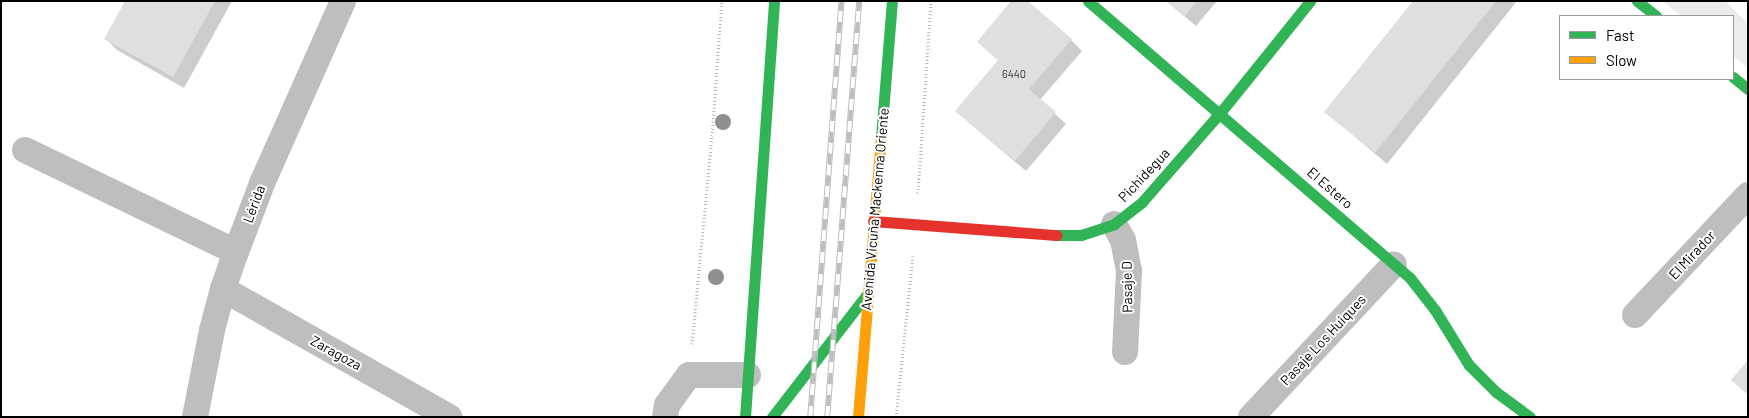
<!DOCTYPE html>
<html>
<head>
<meta charset="utf-8">
<style>
	body { margin:0 }
	#map { position:relative; width:1749px; height:418px; overflow:hidden; background:#fff; font-family:Barlow,sans-serif }
	div>[style] { position:absolute }
	.green>* { inset:0; background:#ececec }
	.shadow>* { inset:0; background:#0003 }
	.building>* { inset:0; background:#dfdfdf }
	.path>* { height:3px; margin-top:-1.5px; transform-origin:0; background:repeating-linear-gradient(90deg,#b9b9b9 0 1px,transparent 0 3.5px) }
	.street>* { height:26px; margin:-13px; padding:0 13px; transform-origin:13px; border-radius:13px; background:#bebebe }
	.fast>* { height:11px; margin:-5.5px; padding:0 5.5px; transform-origin:5.5px; border-radius:5.5px; background:#30b455 }
	.slow>* { height:11px; margin:-5.5px; padding:0 5.5px; transform-origin:5.5px; border-radius:5.5px; background:#ff9f0a }
	.jam>* { height:11px; margin:-5.5px; padding:0 5.5px; transform-origin:5.5px; border-radius:5.5px; background:#e5322d }
	.rail>* { height:5.5px; margin-top:-2.75px; transform-origin:0; background:repeating-linear-gradient(90deg,#fff 0 11px,#bebebe 0 22px); box-sizing:border-box; border-block:1px solid #bebebe }
	.trees>* { width:16px; height:16px; margin:-8px; border-radius:50%; background:#8f8f8f }
	span { translate:-50% -50%; white-space:nowrap; text-align:center; line-height:1.15; -webkit-text-stroke:4px #fff; paint-order:stroke }
	.number-label { font-size:11px; color:#383838 }
	.number-label span { -webkit-text-stroke-width:0 }
	.street-label { font-size:14px; color:#000 }
	.frame { position:absolute; inset:0; border:2px solid #000; pointer-events:none }
	.legend { position:absolute; left:1559px; top:15px; width:175px; height:65px; box-sizing:border-box; background:#fff; border:1px solid #999; margin:0; padding:6px 9px; list-style:none; font-size:15px; color:#000 }
	.legend li { display:flex; align-items:center; gap:10px; height:25px }
	.legend b { width:25px; border:1px solid #999 }
</style>
</head>
<body>
<div id="map">
	<div class="green">
		<div style="clip-path:polygon(1662px 1px,1725px 1px,1748px 23px,1748px 68px,1733px 56px,1733px 16px,1681px 16px)"></div>
	</div>
	<div class="shadow">
		<div style="clip-path:polygon(126px 1px,232px 1px,184px 88px,117px 50px,106px 39px)"></div>
		<div style="clip-path:polygon(1166px 1px,1217px 1px,1196px 26px)"></div>
		<div style="clip-path:polygon(1415px 1px,1517px 1px,1387px 164px,1326px 112px)"></div>
		<div style="clip-path:polygon(1071px 40px,1082px 51px,1040px 100px,1066px 124px,1026px 171px,968px 122px,999px 61px,979px 42px)"></div>
	</div>
	<div class="building">
		<div style="clip-path:polygon(125px 1px,215px 1px,173px 77px,104px 39px)"></div>
		<div style="clip-path:polygon(1011px 1px,1028px 1px,1072px 39px,1029px 89px,1056px 112px,1015px 161px,955px 111px,998px 60px,977px 42px)"></div>
		<div style="clip-path:polygon(1167px 1px,1197px 1px,1185px 16px)"></div>
		<div style="clip-path:polygon(1413px 1px,1496px 1px,1375px 153px,1324px 112px)"></div>
		<div style="clip-path:polygon(1748px 360px,1748px 395px,1731px 380px)"></div>
	</div>
	<div class="path">
		<div style="left:918px;top:193px;width:192px;rotate:-86.1deg"></div>
		<div style="left:692px;top:344px;width:209px;rotate:-84.5deg"></div>
		<div style="left:712px;top:136px;width:135px;rotate:-85.8deg"></div>
		<div style="left:896px;top:417px;width:162px;rotate:-84deg"></div>
	</div>
	<div class="street">
		<div style="left:25px;top:150px;width:234px;rotate:25.8deg"></div>
		<div style="left:1114px;top:224px;width:18px;rotate:61deg"></div>
		<div style="left:1123px;top:240px;width:32px;rotate:79deg"></div>
		<div style="left:1129px;top:271px;width:81px;rotate:92.8deg"></div>
		<div style="left:223px;top:289px;width:260px;rotate:29.5deg"></div>
		<div style="left:1635px;top:315px;width:165px;rotate:-46.7deg"></div>
		<div style="left:195px;top:417px;width:89px;rotate:-78.9deg"></div>
		<div style="left:212px;top:330px;width:42px;rotate:-75deg"></div>
		<div style="left:223px;top:289px;width:39px;rotate:-71deg"></div>
		<div style="left:236px;top:252px;width:76px;rotate:-69.2deg"></div>
		<div style="left:263px;top:181px;width:197px;rotate:-66deg"></div>
		<div style="left:665px;top:417px;width:12px;rotate:-81deg"></div>
		<div style="left:667px;top:405px;width:37px;rotate:-54deg"></div>
		<div style="left:689px;top:375px;width:59px"></div>
		<div style="left:1251px;top:417px;width:209px;rotate:-46.9deg"></div>
	</div>
	<div class="fast">
		<div style="left:1088px;top:1px;width:425px;rotate:40.7deg"></div>
		<div style="left:1410px;top:278px;width:41px;rotate:52deg"></div>
		<div style="left:1435px;top:310px;width:65px;rotate:58.3deg"></div>
		<div style="left:1469px;top:365px;width:38px;rotate:45deg"></div>
		<div style="left:1496px;top:392px;width:42px;rotate:36.3deg"></div>
		<div style="left:1637px;top:1px;width:24px;rotate:38deg"></div>
		<div style="left:1733px;top:77px;width:19px;rotate:39deg"></div>
		<div style="left:881px;top:137px;width:136px;rotate:-85.4deg"></div>
		<div style="left:1056px;top:235px;width:25px"></div>
		<div style="left:1081px;top:235px;width:35px;rotate:-18deg"></div>
		<div style="left:1114px;top:224px;width:36px;rotate:-38deg"></div>
		<div style="left:1142px;top:202px;width:118px;rotate:-48.8deg"></div>
		<div style="left:1220px;top:113px;width:144px;rotate:-51.2deg"></div>
		<div style="left:745px;top:417px;width:417px;rotate:-86deg"></div>
		<div style="left:772px;top:417px;width:157px;rotate:-52.3deg"></div>
	</div>
	<div class="slow">
		<div style="left:858px;top:417px;width:281px;rotate:-85.3deg"></div>
	</div>
	<div class="jam">
		<div style="left:873px;top:221px;width:184px;rotate:4.4deg"></div>
	</div>
	<div class="rail">
		<div style="left:810px;top:417px;width:417px;rotate:-85.7deg"></div>
		<div style="left:827px;top:417px;width:417px;rotate:-85.6deg"></div>
	</div>
	<div class="trees">
		<div style="left:723px;top:122px"></div>
		<div style="left:716px;top:277px"></div>
	</div>
	<div class="number-label">
		<span style="left:1014px;top:74px">6440</span>
	</div>
	<div class="street-label">
		<span style="left:1144px;top:175px;rotate:-47deg">Pichidegua</span>
		<span style="left:1330px;top:188px;rotate:41deg">El Estero</span>
		<span style="left:254px;top:204px;rotate:-69deg">Lérida</span>
		<span style="left:875px;top:209px;rotate:-85deg">Avenida Vicuña Mackenna Oriente</span>
		<span style="left:1692px;top:255px;rotate:-47deg">El Mirador</span>
		<span style="left:1127px;top:287px;rotate:-91deg">Pasaje D</span>
		<span style="left:1323px;top:340px;rotate:-47deg">Pasaje Los Huiques</span>
		<span style="left:336px;top:353px;rotate:29deg">Zaragoza</span>
	</div>
	<div class="frame"></div>
	<ul class="legend">
	<li><b style="height:6px;background:#30b455"></b>Fast</li>
	<li><b style="height:6px;background:#ff9f0a"></b>Slow</li>
	</ul>
</div>
</body>
</html>
